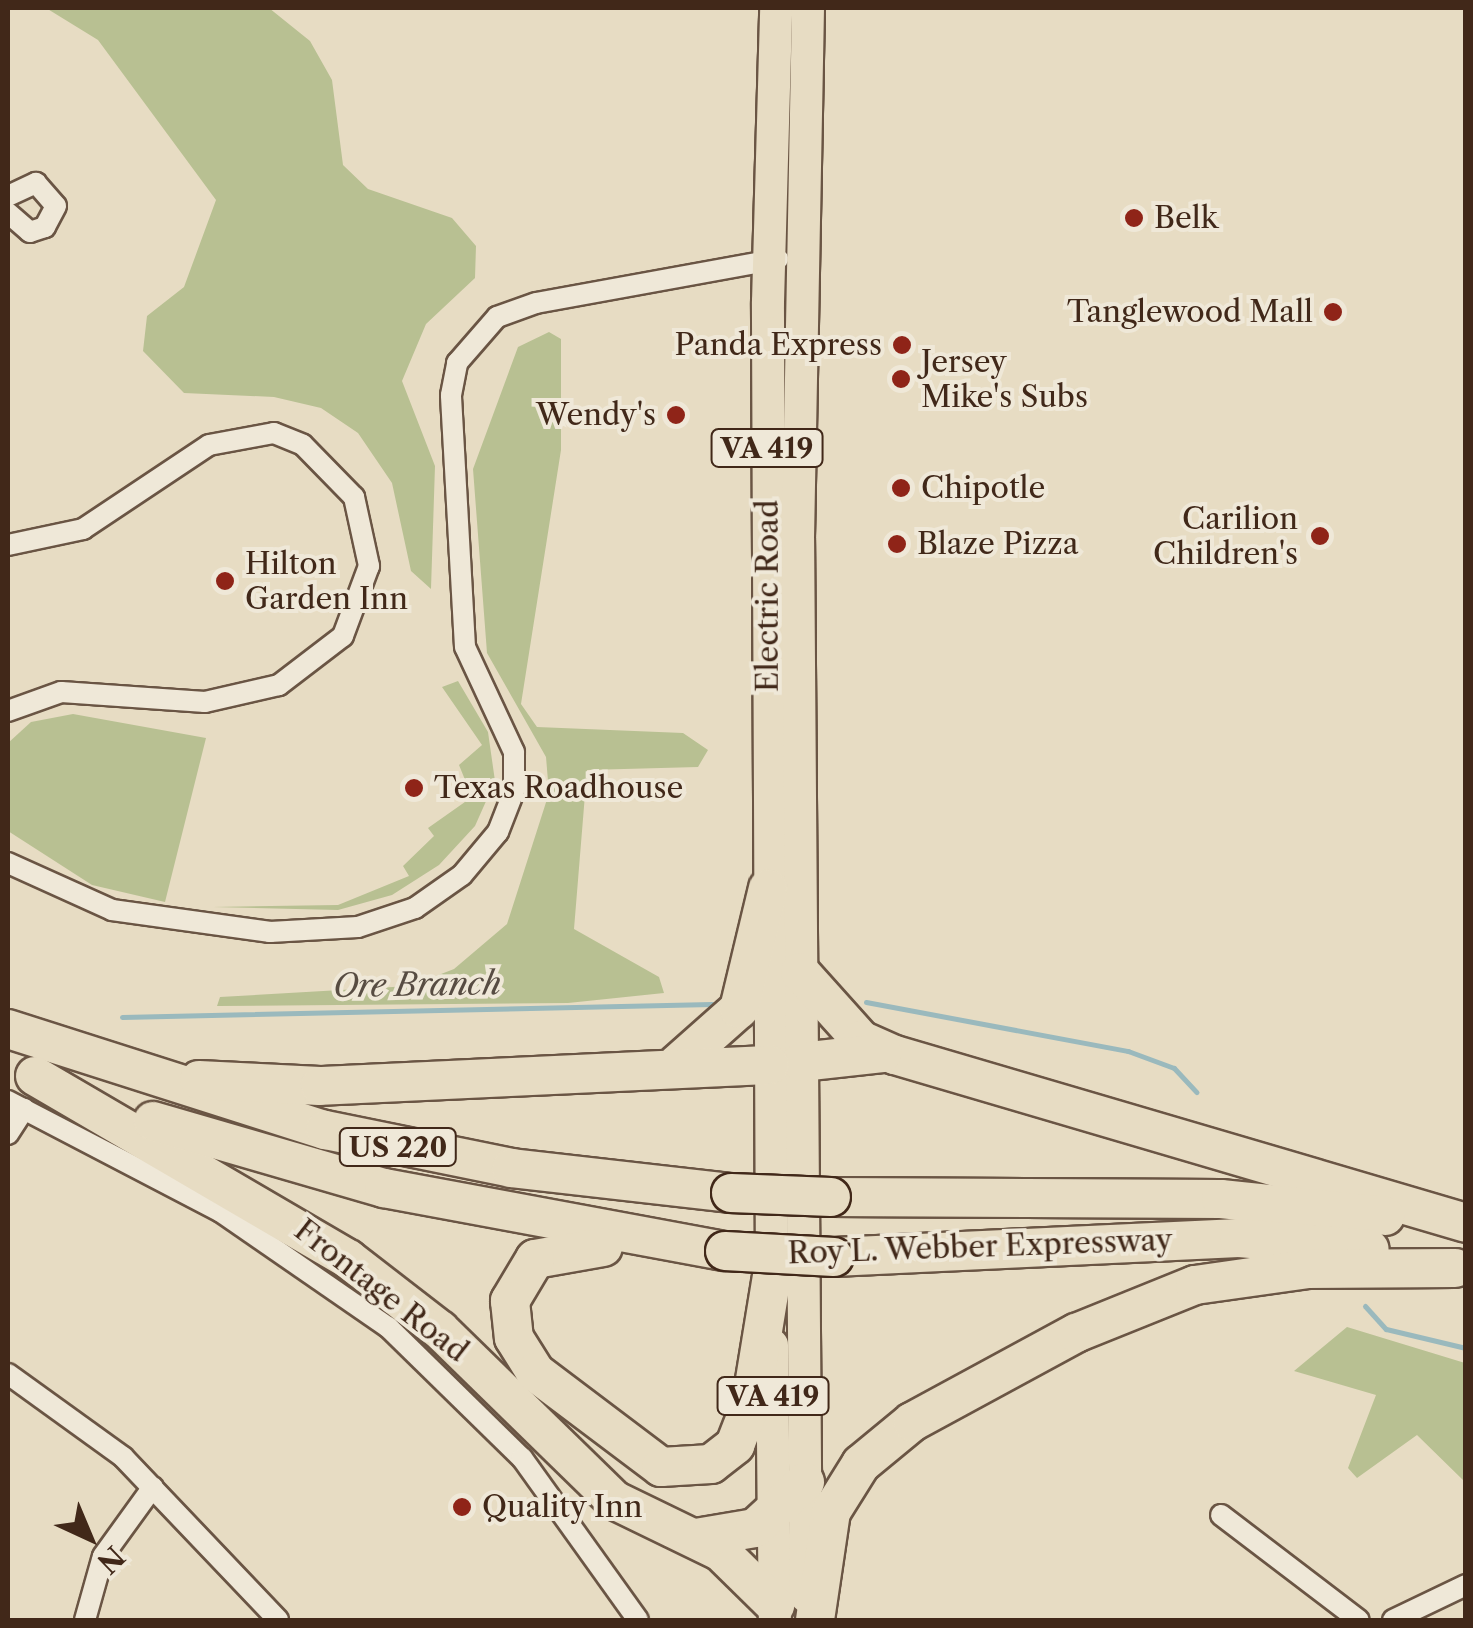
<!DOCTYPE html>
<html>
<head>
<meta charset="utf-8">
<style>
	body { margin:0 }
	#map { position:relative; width:1473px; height:1628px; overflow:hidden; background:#e7dcc3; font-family:"Libre Caslon Text",serif }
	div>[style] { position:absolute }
	.green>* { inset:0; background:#b8c092 }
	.stream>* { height:5px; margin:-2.5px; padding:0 2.5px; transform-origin:2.5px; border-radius:2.5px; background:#9ab9bd }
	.roads { filter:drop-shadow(2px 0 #6a5544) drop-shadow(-2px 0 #6a5544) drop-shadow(0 2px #6a5544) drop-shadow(0 -2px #6a5544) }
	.street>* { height:20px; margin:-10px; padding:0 10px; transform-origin:10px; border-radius:10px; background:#efe8d8 }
	.primary>* { height:32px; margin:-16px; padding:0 16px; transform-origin:16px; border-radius:16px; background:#e7dcc3 }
	.highway>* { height:38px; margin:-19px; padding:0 19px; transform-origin:19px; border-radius:19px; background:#e7dcc3 }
	.bridges { filter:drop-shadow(2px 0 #412819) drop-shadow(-2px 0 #412819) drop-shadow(0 2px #412819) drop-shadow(0 -2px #412819) }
	.highway-bridge>* { height:38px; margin:-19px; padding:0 19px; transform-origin:19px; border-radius:19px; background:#e7dcc3 }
	.dots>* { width:28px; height:28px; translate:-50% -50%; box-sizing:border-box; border:5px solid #efe8d8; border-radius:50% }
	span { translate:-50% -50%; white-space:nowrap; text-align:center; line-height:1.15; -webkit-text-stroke:8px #efe8d8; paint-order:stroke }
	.shield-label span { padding:2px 8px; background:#efe8d8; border:2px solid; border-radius:8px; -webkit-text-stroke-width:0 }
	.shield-label { font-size:28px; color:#412819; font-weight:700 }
	.poi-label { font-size:30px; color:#412819 }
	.left { translate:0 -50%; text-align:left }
	.right { translate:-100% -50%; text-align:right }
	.street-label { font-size:30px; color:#412819 }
	.water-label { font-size:32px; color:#574c42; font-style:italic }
	.frame { position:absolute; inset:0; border:10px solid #412819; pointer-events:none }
	.north { position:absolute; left:40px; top:1488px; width:100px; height:100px; -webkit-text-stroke:8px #efe8d8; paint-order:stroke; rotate:136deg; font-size:28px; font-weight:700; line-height:40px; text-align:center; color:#412819 }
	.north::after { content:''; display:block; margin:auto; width:35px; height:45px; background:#412819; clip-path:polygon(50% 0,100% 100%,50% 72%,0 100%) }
</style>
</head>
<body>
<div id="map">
	<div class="green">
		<div style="clip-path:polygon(46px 8px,269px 8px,310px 41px,332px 80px,343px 165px,368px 189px,452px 218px,476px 246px,475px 278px,426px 324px,402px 381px,435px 466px,431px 589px,411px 571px,392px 483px,358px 433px,321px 408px,274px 397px,184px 393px,143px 351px,147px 316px,184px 287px,216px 200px,98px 40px)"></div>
		<div style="clip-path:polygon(549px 332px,561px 339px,561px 450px,521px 704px,537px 727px,683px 733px,708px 750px,698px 767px,587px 770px,574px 929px,659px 977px,664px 993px,568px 1003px,217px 1006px,220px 997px,410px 986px,454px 969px,507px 924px,549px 793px,546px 757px,487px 653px,473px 469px,518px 347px)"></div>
		<div style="clip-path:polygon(458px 681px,488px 732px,495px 781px,475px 826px,439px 865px,392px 895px,338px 910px,213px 907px,338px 905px,409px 876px,403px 866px,434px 836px,428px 828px,472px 797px,459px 765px,482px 745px,442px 687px)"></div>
		<div style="clip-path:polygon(73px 714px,206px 738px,165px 902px,92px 885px,8px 831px,8px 743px,31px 722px)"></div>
		<div style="clip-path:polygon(1347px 1327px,1465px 1363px,1465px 1482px,1417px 1435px,1357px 1478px,1348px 1468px,1376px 1395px,1294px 1371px)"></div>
	</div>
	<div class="stream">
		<div style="left:866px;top:1002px;width:267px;rotate:10.6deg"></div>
		<div style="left:1128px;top:1051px;width:49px;rotate:20.3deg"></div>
		<div style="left:1174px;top:1068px;width:33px;rotate:47deg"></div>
		<div style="left:122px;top:1017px;width:590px;rotate:-1.26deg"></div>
		<div style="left:1365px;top:1306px;width:31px;rotate:48deg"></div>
		<div style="left:1386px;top:1329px;width:82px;rotate:13.4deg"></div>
	</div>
	<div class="roads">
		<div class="street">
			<div style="left:8px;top:196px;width:31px;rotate:-25deg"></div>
			<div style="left:36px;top:183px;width:30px;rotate:49deg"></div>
			<div style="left:56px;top:206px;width:24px;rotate:118deg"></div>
			<div style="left:45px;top:227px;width:16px;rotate:162deg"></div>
			<div style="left:30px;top:232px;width:29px;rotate:-139deg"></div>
			<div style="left:8px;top:545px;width:77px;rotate:-12deg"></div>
			<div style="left:83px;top:529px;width:151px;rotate:-33.7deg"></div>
			<div style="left:209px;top:445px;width:66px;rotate:-10.5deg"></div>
			<div style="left:274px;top:433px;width:31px;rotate:22deg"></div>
			<div style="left:303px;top:445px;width:73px;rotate:45.6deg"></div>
			<div style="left:354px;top:497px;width:71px;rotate:77.7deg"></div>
			<div style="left:369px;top:566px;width:75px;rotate:110.4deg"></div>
			<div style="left:343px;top:636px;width:81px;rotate:142.6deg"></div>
			<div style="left:279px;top:685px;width:76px;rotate:167.1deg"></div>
			<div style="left:205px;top:702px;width:144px;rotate:-176deg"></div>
			<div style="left:61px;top:692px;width:56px;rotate:160.3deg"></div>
			<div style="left:8px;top:863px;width:114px;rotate:24.3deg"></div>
			<div style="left:112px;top:910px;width:160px;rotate:7.9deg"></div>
			<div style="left:270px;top:932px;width:88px;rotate:-3.3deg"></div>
			<div style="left:358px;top:927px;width:60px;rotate:-18.4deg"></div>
			<div style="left:415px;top:908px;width:57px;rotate:-35.1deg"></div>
			<div style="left:462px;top:875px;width:56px;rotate:-50.1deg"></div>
			<div style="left:498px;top:832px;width:44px;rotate:-68.7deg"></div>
			<div style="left:514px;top:791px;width:39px;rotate:-90deg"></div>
			<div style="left:514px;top:752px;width:116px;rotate:-115deg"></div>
			<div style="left:465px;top:647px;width:252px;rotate:-93.2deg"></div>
			<div style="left:451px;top:395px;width:33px;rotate:-79deg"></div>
			<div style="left:457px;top:363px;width:61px;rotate:-49deg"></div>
			<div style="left:497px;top:317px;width:41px;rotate:-19.7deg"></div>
			<div style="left:536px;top:303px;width:246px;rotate:-10.3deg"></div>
			<div style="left:8px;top:1101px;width:240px;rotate:27.5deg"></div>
			<div style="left:221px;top:1212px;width:203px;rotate:34.6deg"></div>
			<div style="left:388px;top:1327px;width:187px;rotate:44.4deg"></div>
			<div style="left:522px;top:1458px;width:199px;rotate:54.4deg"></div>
			<div style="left:8px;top:1134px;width:30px;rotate:-57deg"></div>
			<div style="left:8px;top:1374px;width:142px;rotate:35.8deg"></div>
			<div style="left:123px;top:1457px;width:225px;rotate:46.4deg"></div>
			<div style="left:1221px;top:1515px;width:173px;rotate:37.3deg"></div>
			<div style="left:85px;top:1620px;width:66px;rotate:-74.3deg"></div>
			<div style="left:103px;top:1556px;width:85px;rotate:-54.1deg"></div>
			<div style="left:1393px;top:1620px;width:81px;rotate:-25.6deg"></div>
		</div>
		<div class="primary">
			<div style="left:772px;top:1276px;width:974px;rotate:-90.24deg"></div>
			<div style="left:768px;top:302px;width:294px;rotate:-88.4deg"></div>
			<div style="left:772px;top:1345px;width:275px;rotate:89.4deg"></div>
			<div style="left:806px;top:1596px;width:1058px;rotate:-90.43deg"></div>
			<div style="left:798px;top:538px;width:530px;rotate:-88.92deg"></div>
		</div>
		<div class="highway">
			<div style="left:800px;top:972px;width:91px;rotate:48.1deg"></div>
			<div style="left:861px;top:1040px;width:37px;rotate:24deg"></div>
			<div style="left:895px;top:1055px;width:595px;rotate:16.39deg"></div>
			<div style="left:8px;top:1029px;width:333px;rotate:17.7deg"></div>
			<div style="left:325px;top:1130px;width:190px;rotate:11.5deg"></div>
			<div style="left:511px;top:1168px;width:221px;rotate:6.5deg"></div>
			<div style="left:801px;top:1062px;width:82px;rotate:-6.3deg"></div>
			<div style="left:677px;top:1064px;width:83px;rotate:-41.6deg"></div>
			<div style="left:739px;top:1009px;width:124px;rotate:-76.5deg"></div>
			<div style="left:35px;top:1076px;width:363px;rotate:30.3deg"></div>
			<div style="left:348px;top:1259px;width:116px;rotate:37.7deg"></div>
			<div style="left:440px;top:1330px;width:243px;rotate:44.3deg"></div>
			<div style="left:614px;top:1500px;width:119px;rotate:25.9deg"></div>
			<div style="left:721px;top:1552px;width:76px;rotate:44.5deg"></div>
			<div style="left:199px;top:1080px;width:121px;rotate:2.8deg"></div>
			<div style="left:320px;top:1086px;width:450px;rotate:-2.7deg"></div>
			<div style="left:153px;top:1121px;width:241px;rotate:16.2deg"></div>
			<div style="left:384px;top:1188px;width:347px;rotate:10.5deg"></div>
			<div style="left:831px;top:1197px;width:390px;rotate:0.3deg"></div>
			<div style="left:1221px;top:1199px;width:165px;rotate:5.9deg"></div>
			<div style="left:603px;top:1247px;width:69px;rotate:170deg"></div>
			<div style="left:535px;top:1259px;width:49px;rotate:120.8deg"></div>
			<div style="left:510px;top:1301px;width:37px;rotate:84deg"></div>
			<div style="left:514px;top:1338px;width:40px;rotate:58deg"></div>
			<div style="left:535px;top:1372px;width:158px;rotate:37deg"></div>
			<div style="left:661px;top:1467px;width:50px;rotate:-3.4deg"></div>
			<div style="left:711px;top:1464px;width:31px;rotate:-38deg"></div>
			<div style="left:735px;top:1445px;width:44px;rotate:-68.7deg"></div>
			<div style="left:751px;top:1404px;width:130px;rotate:-80.7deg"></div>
			<div style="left:834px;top:1257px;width:405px;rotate:-2.7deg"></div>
			<div style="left:1239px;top:1238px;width:131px;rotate:4.8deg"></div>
			<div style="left:696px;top:1538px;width:60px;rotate:-9.6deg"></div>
			<div style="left:755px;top:1528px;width:68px;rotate:-42.6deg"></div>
			<div style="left:815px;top:1620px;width:109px;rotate:-81.6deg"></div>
			<div style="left:831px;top:1512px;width:57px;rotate:-58deg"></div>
			<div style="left:861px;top:1464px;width:66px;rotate:-39.5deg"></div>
			<div style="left:912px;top:1422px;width:187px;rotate:-28.5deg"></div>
			<div style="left:1076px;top:1333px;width:128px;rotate:-22deg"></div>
			<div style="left:1195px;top:1285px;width:113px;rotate:-8.1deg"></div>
			<div style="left:1307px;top:1269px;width:148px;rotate:-0.4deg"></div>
		</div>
	</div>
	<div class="bridges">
		<div class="highway-bridge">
			<div style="left:731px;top:1193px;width:100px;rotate:2.3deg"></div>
			<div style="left:725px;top:1251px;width:109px;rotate:3.2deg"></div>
		</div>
	</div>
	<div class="dots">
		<div style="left:1134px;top:218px;background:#8f2418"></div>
		<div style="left:1333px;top:312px;background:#8f2418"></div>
		<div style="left:902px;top:345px;background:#8f2418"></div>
		<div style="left:901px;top:379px;background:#8f2418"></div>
		<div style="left:676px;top:415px;background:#8f2418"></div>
		<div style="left:901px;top:488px;background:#8f2418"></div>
		<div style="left:1320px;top:536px;background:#8f2418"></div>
		<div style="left:897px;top:544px;background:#8f2418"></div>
		<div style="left:225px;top:581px;background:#8f2418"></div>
		<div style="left:414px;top:788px;background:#8f2418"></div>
		<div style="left:462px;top:1507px;background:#8f2418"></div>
	</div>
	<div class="shield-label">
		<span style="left:767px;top:448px">VA 419</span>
		<span style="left:398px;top:1147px">US 220</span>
		<span style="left:773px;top:1396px">VA 419</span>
	</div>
	<div class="poi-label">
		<span class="left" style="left:1154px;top:218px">Belk</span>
		<span class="right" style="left:1313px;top:312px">Tanglewood Mall</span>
		<span class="right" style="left:882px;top:345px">Panda Express</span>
		<span class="left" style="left:921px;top:379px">Jersey<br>Mike's Subs</span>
		<span class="right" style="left:656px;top:415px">Wendy's</span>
		<span class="left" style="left:921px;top:488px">Chipotle</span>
		<span class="right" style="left:1298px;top:536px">Carilion<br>Children's</span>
		<span class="left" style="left:917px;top:544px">Blaze Pizza</span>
		<span class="left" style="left:245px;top:581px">Hilton<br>Garden Inn</span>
		<span class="left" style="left:434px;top:788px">Texas Roadhouse</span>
		<span class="left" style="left:482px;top:1507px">Quality Inn</span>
	</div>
	<div class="street-label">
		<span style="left:768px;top:596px;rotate:-90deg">Electric Road</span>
		<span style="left:980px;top:1247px;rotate:-2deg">Roy L. Webber Expressway</span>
		<span style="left:381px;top:1291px;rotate:38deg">Frontage Road</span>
	</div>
	<div class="water-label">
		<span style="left:417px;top:985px;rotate:-1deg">Ore Branch</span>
	</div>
	<div class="frame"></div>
	<div class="north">N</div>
</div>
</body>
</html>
